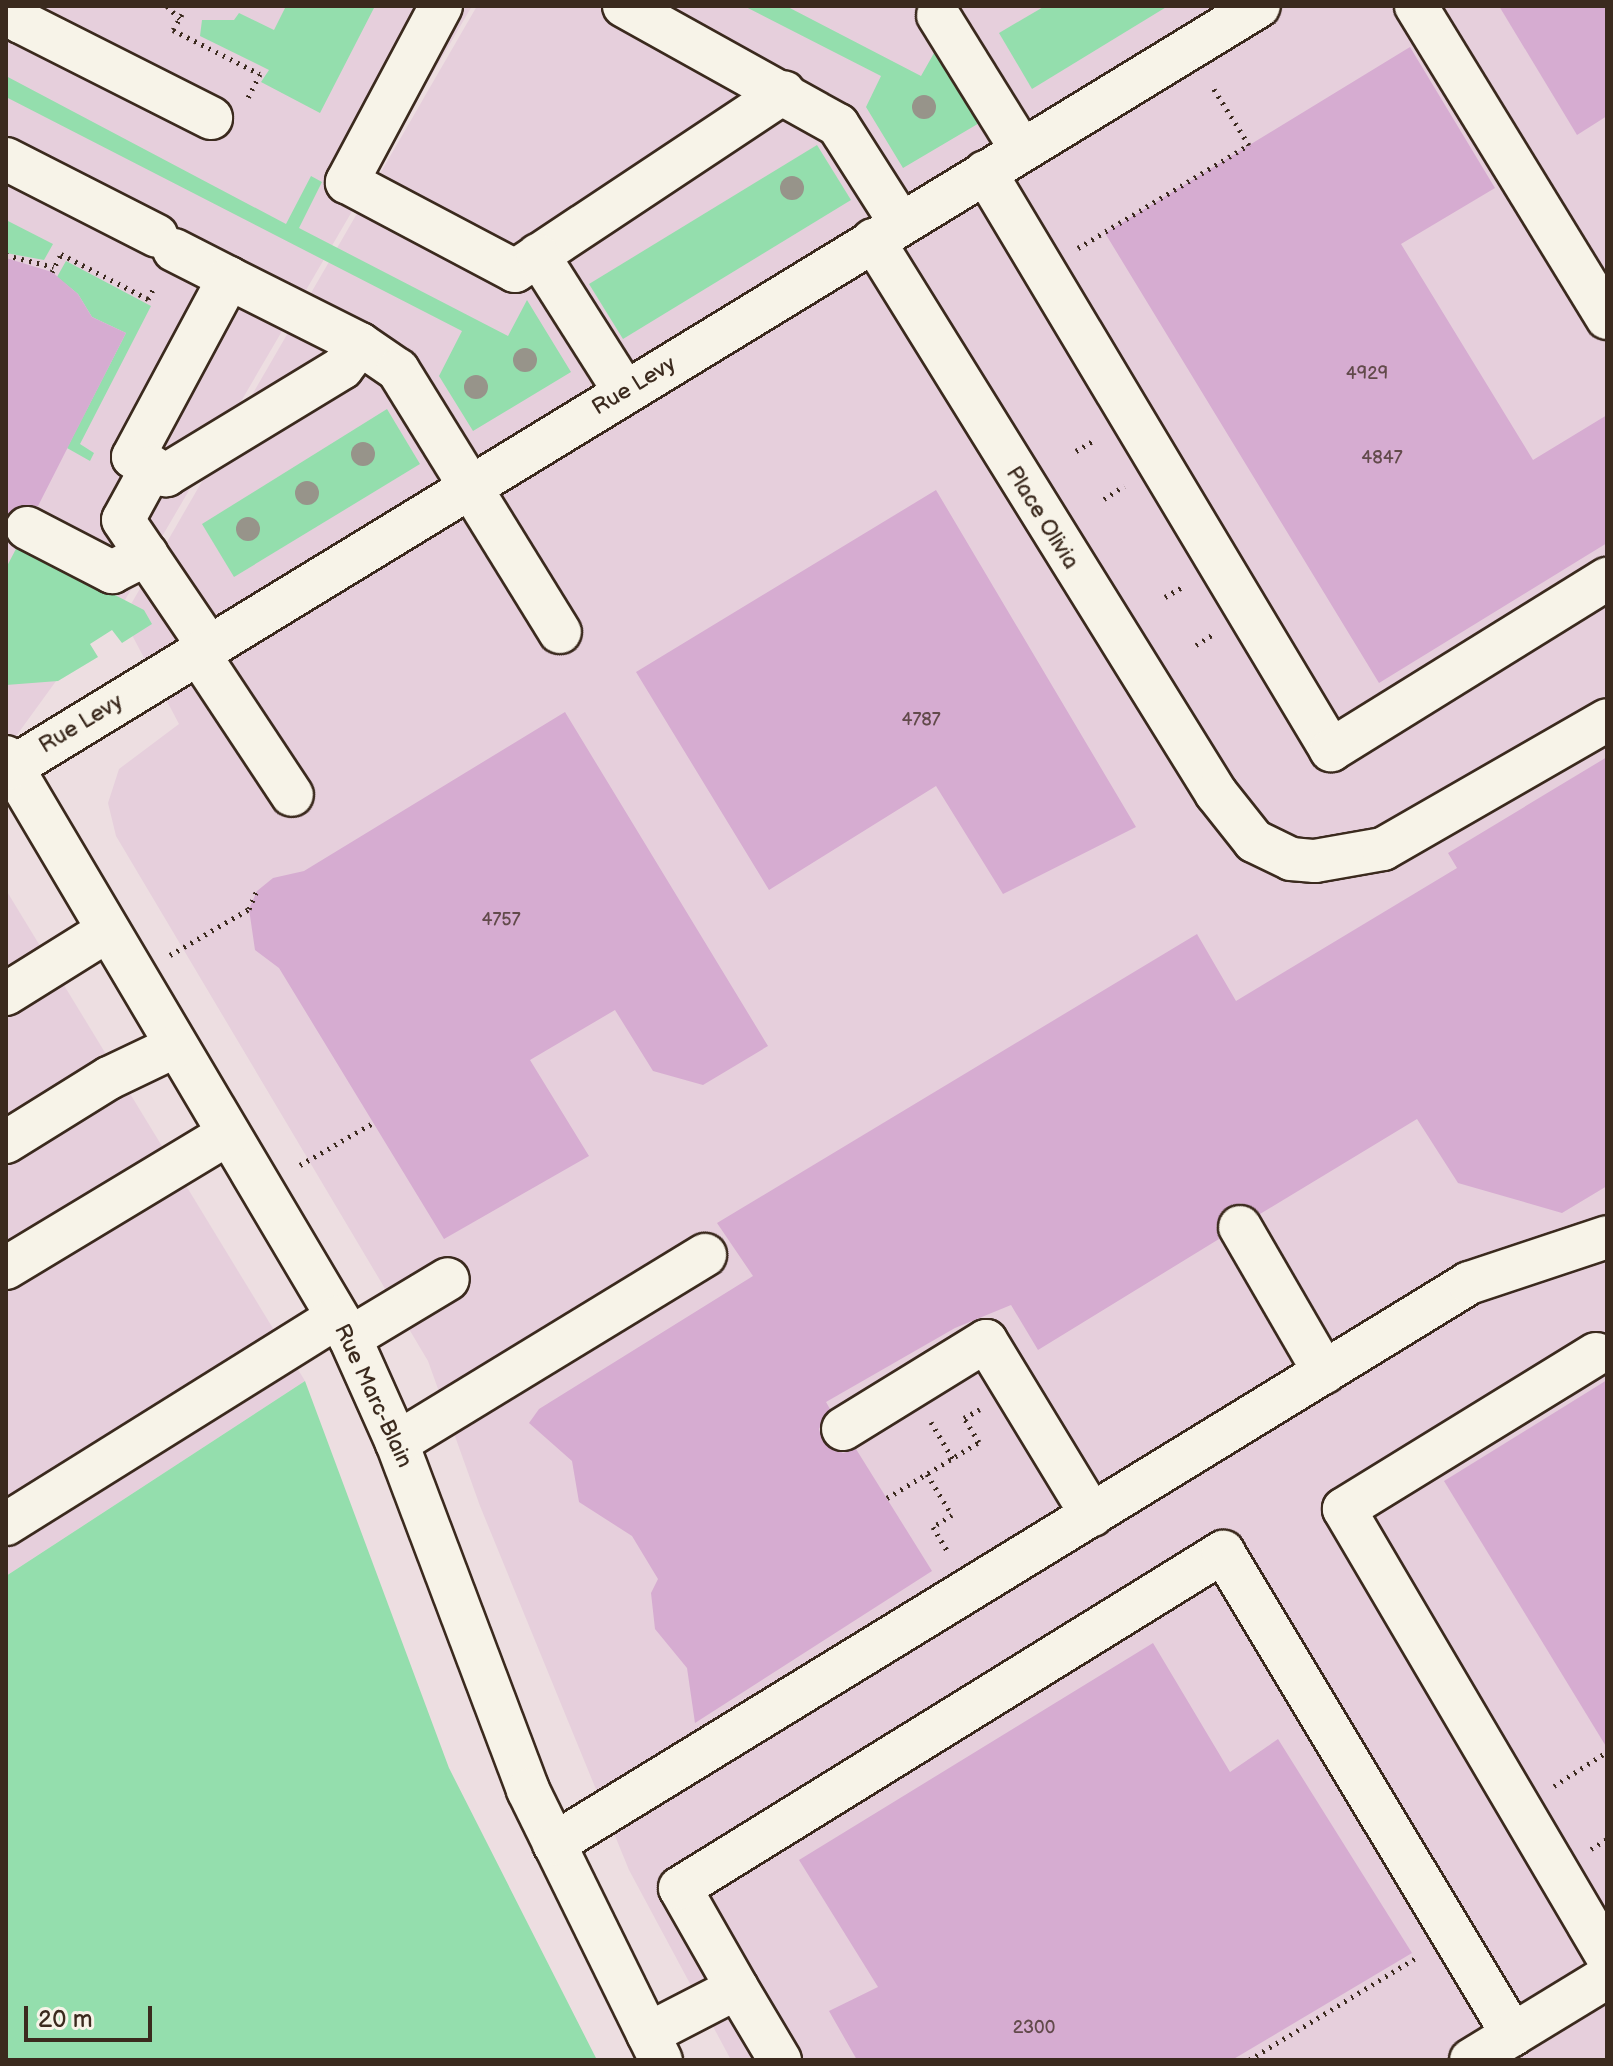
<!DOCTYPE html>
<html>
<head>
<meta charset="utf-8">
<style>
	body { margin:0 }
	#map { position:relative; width:1613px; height:2066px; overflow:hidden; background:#eddee1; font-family:"Balsamiq Sans",sans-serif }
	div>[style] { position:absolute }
	.built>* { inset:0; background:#e6cfdc }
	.green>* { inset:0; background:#94dead }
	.building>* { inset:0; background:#d6acd1 }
	.path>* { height:5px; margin-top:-2.5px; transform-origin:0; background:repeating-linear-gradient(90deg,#3b2a1e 0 2px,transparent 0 8px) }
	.roads { filter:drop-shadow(2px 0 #3b2a1e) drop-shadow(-2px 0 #3b2a1e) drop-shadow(0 2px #3b2a1e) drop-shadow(0 -2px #3b2a1e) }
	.minor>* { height:42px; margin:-21px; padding:0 21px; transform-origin:21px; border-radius:21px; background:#f7f3e8 }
	.trees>* { width:24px; height:24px; margin:-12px; border-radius:50%; background:#97948a }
	span { translate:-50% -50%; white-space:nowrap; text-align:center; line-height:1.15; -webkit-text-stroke:6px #f7f3e8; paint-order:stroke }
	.number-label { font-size:18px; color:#624a4b }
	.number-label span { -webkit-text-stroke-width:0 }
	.street-label { font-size:22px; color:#3b2a1e }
	.frame { position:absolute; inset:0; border:8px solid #3b2a1e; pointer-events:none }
	.scale { position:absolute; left:24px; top:2006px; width:128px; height:36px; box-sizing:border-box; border:4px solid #3b2a1e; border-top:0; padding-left:10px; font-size:24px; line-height:28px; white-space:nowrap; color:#3b2a1e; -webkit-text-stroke:6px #f7f3e8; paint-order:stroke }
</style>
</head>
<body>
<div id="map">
	<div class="built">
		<div style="clip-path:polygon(6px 6px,472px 6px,108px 629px,80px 648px,6px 750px)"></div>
		<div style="clip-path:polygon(477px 6px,1607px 6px,1607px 2060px,731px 2060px,629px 1870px,480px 1506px,428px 1361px,116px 836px,108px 803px,119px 769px,179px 724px,123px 618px)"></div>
		<div style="clip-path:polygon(6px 890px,305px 1381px,6px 1576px)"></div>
	</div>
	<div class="green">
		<div style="clip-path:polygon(286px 6px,375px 6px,320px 113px,261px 82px,269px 70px,200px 36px,202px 20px,234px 20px,239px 13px,274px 30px)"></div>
		<div style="clip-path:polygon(744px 6px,786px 6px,921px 76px,938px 46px,981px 122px,903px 168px,866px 107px,881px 76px)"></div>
		<div style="clip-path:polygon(1045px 6px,1168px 6px,1032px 89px,999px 33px)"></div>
		<div style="clip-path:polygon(6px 76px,286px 224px,311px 176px,322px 182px,299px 228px,508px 336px,527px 300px,571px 372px,473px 431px,439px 376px,462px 331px,6px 97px)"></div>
		<div style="clip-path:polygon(817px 145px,851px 200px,623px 339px,589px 284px)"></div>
		<div style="clip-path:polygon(6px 220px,53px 244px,44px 260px,6px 253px)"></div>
		<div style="clip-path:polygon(66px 261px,151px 306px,80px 444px,94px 453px,90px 461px,67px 448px,126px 333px,92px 317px,78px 294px,57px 277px)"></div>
		<div style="clip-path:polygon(387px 409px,420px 464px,234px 577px,202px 524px)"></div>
		<div style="clip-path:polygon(18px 545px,144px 610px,152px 624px,122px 643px,112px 630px,90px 644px,98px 657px,58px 681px,6px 685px,6px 568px)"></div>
		<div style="clip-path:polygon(305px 1381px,449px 1768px,597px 2060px,6px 2060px,6px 1576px)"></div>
	</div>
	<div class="building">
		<div style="clip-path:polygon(1499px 6px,1607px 6px,1607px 116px,1577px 135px)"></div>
		<div style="clip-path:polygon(1410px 47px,1495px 188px,1401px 244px,1533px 460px,1607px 415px,1607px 543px,1379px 683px,1105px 233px)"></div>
		<div style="clip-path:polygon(6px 258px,52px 272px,78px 294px,92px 317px,126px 333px,38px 506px,15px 507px,6px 517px)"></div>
		<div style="clip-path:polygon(936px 490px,1136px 827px,1003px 894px,936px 786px,769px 890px,636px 672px)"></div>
		<div style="clip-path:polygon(565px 712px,768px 1046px,703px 1085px,653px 1071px,615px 1010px,530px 1060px,589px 1156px,444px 1239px,279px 968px,255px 950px,249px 909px,257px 891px,273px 878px,304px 871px)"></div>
		<div style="clip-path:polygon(1607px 757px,1607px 1186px,1562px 1213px,1458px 1183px,1417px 1119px,1260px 1214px,1241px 1203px,1227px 1207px,1216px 1226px,1219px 1239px,1038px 1350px,1011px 1305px,955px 1328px,826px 1402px,830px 1409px,819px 1429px,823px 1442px,843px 1453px,856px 1449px,932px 1571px,695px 1723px,687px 1668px,655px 1629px,651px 1593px,658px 1579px,632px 1536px,579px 1502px,572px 1461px,529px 1423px,539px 1409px,753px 1276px,717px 1223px,1197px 934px,1236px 1001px,1457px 868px,1448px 853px)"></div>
		<div style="clip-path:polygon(1607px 1380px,1607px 1748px,1444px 1481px)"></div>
		<div style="clip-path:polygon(1153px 1643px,1230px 1772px,1278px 1739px,1412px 1953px,1232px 2060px,857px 2060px,829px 2011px,878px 1987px,799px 1860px)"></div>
	</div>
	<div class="path">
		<div style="left:167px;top:6px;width:18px;rotate:45deg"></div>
		<div style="left:182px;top:14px;width:18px;rotate:119deg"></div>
		<div style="left:173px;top:30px;width:97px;rotate:26.8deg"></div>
		<div style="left:260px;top:74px;width:27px;rotate:117deg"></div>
		<div style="left:1078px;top:248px;width:200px;rotate:-31.1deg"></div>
		<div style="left:1249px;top:145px;width:70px;rotate:-122.1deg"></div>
		<div style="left:6px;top:255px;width:49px;rotate:14deg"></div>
		<div style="left:52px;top:272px;width:20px;rotate:-63deg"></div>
		<div style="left:61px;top:254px;width:98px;rotate:27.3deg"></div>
		<div style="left:148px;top:299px;width:15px;rotate:-62deg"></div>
		<div style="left:1076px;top:451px;width:23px;rotate:-31deg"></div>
		<div style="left:1104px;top:499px;width:24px;rotate:-33deg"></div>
		<div style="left:1165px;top:597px;width:22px;rotate:-30deg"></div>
		<div style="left:1196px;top:645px;width:19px;rotate:-32deg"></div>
		<div style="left:170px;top:955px;width:91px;rotate:-30.2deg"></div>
		<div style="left:249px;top:909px;width:23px;rotate:-67deg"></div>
		<div style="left:300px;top:1165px;width:84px;rotate:-29.9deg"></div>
		<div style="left:931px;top:1422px;width:43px;rotate:59.3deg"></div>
		<div style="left:927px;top:1474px;width:48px;rotate:58.6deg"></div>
		<div style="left:952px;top:1515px;width:22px;rotate:148deg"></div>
		<div style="left:933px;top:1527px;width:29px;rotate:59deg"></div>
		<div style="left:887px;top:1498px;width:108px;rotate:-31.3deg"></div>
		<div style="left:979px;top:1442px;width:28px;rotate:-122deg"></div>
		<div style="left:964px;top:1418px;width:18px;rotate:-29deg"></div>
		<div style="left:1554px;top:1786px;width:63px;rotate:-32.7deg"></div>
		<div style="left:1591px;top:1849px;width:19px;rotate:-32deg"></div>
		<div style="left:1249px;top:2060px;width:199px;rotate:-31.5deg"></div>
	</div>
	<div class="roads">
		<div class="minor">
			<div style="left:6px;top:6px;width:22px;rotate:47deg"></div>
			<div style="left:21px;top:22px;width:213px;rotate:26.8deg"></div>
			<div style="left:441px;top:6px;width:200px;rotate:118.1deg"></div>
			<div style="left:347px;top:182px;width:190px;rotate:27.9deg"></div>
			<div style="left:515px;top:271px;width:323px;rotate:-33.6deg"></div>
			<div style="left:624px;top:6px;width:245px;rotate:29.1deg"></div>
			<div style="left:838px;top:125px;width:117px;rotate:57.5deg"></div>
			<div style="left:1416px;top:6px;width:366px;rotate:58.5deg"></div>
			<div style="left:938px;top:15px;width:158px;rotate:58.2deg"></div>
			<div style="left:6px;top:159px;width:169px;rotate:27deg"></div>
			<div style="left:985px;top:172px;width:674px;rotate:59.09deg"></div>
			<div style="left:1331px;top:750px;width:325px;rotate:-31.8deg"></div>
			<div style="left:873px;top:240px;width:651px;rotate:58.19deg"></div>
			<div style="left:1216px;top:793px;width:61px;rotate:51.6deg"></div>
			<div style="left:1254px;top:841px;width:41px;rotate:25.9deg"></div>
			<div style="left:1291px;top:859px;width:24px;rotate:5deg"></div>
			<div style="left:1315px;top:861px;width:69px;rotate:-10deg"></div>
			<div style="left:1383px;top:849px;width:258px;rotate:-29.9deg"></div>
			<div style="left:174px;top:250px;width:62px;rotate:27deg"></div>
			<div style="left:229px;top:278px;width:203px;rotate:118.2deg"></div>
			<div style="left:133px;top:457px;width:38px;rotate:29deg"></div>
			<div style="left:166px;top:475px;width:206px;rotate:-31.3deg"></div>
			<div style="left:342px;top:368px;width:30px;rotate:-53deg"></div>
			<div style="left:360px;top:344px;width:147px;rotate:-153.3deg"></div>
			<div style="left:538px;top:255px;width:162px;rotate:57.6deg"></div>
			<div style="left:360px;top:344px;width:46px;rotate:34.4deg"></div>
			<div style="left:398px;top:370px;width:308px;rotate:58.3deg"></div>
			<div style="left:152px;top:467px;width:60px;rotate:118.7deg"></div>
			<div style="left:123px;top:520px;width:153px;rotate:55.9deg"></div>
			<div style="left:27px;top:528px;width:96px;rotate:27.4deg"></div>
			<div style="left:112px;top:572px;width:39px;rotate:-27deg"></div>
			<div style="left:198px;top:653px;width:170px;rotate:56.5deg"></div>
			<div style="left:6px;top:757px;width:675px;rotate:59.37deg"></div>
			<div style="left:350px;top:1338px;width:115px;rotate:65.9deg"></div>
			<div style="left:397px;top:1443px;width:371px;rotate:69.3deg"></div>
			<div style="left:528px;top:1790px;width:301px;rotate:63.8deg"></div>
			<div style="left:11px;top:768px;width:1462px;rotate:-31.41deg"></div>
			<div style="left:6px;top:994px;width:119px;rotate:-32deg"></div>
			<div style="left:6px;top:1142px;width:121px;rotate:-31.9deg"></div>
			<div style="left:109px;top:1078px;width:74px;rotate:-25.5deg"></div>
			<div style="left:1240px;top:1227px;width:168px;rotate:59.9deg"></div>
			<div style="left:6px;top:1268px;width:259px;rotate:-31.1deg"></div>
			<div style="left:350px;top:1338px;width:114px;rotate:-31deg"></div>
			<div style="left:1596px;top:1354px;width:296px;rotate:148.4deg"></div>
			<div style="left:1344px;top:1509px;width:519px;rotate:59.53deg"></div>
			<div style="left:843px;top:1429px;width:168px;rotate:-31.6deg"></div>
			<div style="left:986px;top:1341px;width:204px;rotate:58.7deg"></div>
			<div style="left:397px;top:1443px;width:361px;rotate:-31.4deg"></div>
			<div style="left:6px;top:1524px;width:390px;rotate:-32deg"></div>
			<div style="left:554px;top:1844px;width:1073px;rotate:-31.51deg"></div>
			<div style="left:1469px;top:1283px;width:145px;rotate:-18.4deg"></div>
			<div style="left:737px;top:1988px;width:115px;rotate:-119.7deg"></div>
			<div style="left:680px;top:1888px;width:639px;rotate:-31.75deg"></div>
			<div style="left:1223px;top:1552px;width:563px;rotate:59.02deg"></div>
			<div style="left:648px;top:2034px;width:100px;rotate:-27.3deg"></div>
			<div style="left:737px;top:1988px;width:84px;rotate:59.2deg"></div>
			<div style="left:1471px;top:2060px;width:159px;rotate:-31.4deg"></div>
		</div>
	</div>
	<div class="trees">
		<div style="left:924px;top:107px"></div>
		<div style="left:792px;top:188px"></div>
		<div style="left:525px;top:360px"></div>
		<div style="left:476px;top:387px"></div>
		<div style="left:363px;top:454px"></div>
		<div style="left:307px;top:493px"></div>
		<div style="left:248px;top:529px"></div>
	</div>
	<div class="number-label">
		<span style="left:1367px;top:374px">4929</span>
		<span style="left:1382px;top:458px">4847</span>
		<span style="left:921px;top:720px">4787</span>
		<span style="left:501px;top:920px">4757</span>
		<span style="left:1034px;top:2028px">2300</span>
	</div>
	<div class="street-label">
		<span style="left:634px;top:386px;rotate:-31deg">Rue Levy</span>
		<span style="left:1042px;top:518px;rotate:58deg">Place Olivia</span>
		<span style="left:81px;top:724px;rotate:-31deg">Rue Levy</span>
		<span style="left:373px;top:1396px;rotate:65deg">Rue Marc-Blain</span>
	</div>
	<div class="frame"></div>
	<div class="scale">20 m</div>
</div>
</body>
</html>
